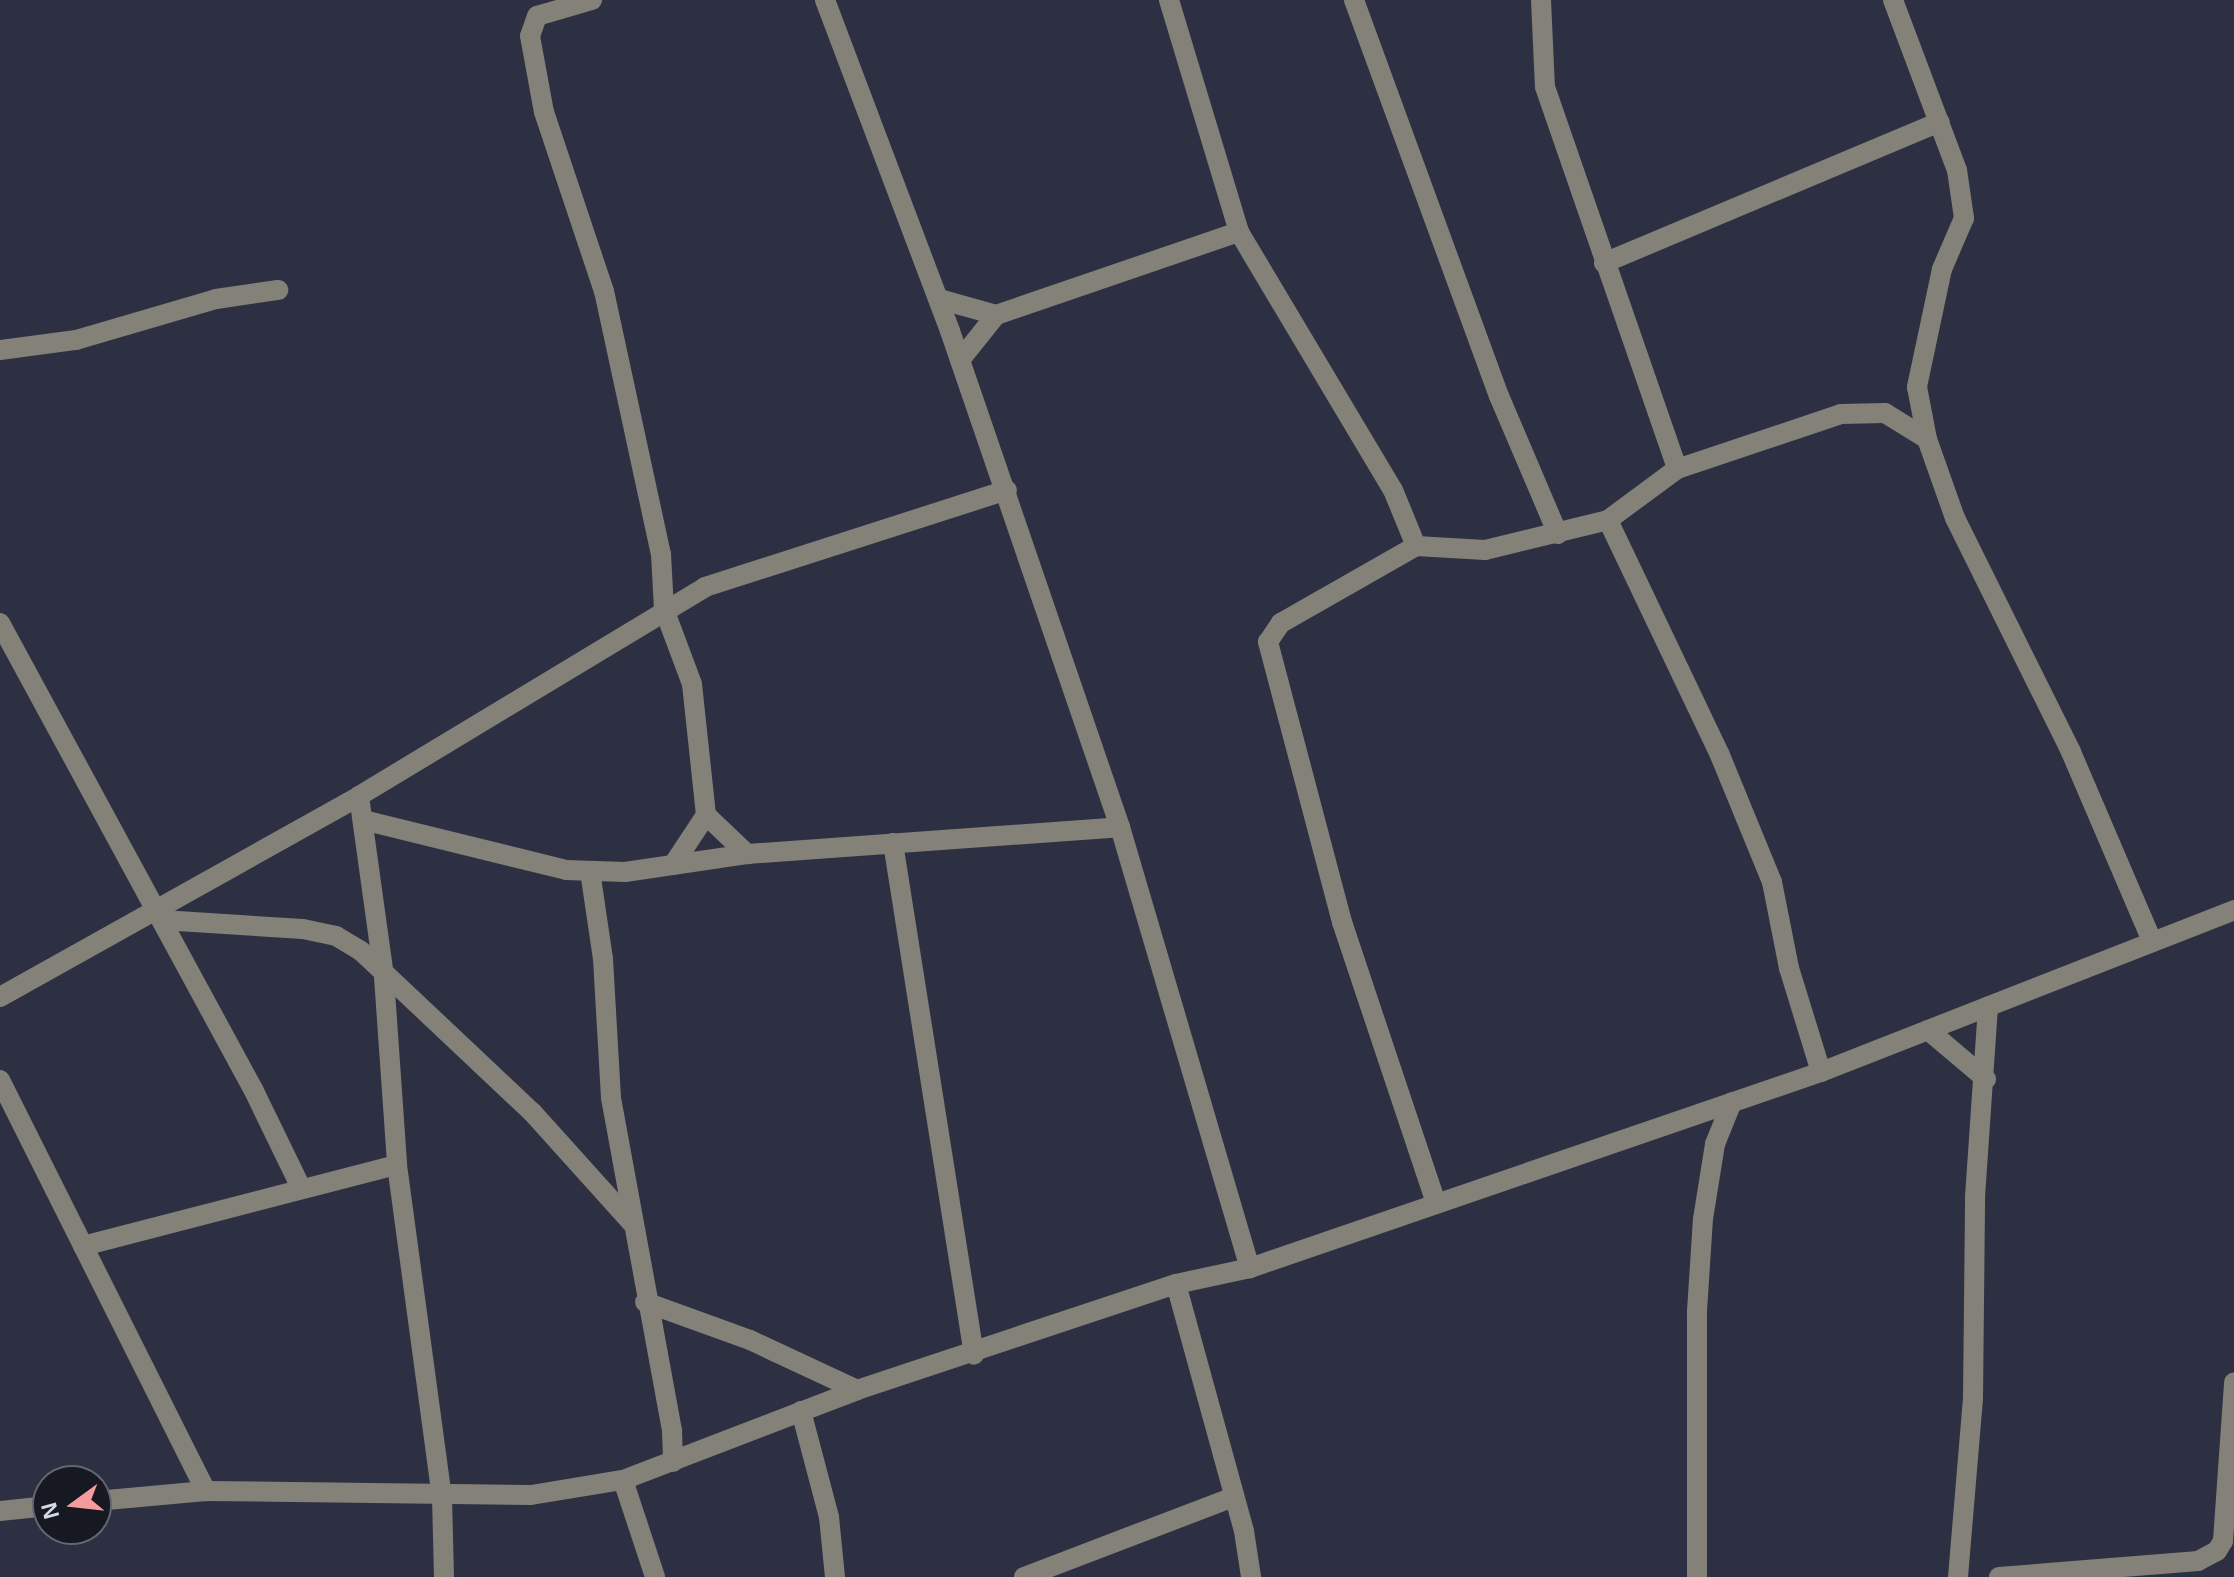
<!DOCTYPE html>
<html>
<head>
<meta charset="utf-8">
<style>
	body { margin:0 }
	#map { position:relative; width:2234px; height:1577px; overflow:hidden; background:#2c3042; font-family:Helvetica,sans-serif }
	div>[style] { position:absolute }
	.minor>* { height:20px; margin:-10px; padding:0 10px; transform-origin:10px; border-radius:10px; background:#848178 }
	span { translate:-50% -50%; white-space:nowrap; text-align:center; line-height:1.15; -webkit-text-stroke:7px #161921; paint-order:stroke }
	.north { position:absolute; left:32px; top:1465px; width:80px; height:80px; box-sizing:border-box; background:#161921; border:2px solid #62666f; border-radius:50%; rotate:255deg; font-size:22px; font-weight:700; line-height:32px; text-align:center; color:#d5d9e4 }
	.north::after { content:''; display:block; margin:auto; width:28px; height:36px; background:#f59b9e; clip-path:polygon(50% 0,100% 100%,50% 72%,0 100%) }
</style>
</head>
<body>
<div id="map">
	<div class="minor">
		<div style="left:592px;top:0;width:57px;rotate:163.8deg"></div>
		<div style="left:537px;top:16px;width:21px;rotate:109deg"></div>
		<div style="left:530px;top:36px;width:77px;rotate:79.6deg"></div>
		<div style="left:544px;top:112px;width:189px;rotate:71.5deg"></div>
		<div style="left:604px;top:291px;width:269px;rotate:77.8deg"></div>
		<div style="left:661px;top:554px;width:55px;rotate:86.9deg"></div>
		<div style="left:664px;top:609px;width:80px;rotate:69.5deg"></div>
		<div style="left:692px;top:684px;width:132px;rotate:83.9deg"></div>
		<div style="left:706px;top:815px;width:60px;rotate:123.4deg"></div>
		<div style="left:825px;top:0;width:354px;rotate:69.3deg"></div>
		<div style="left:950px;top:331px;width:524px;rotate:71.08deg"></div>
		<div style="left:1120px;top:827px;width:460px;rotate:73.6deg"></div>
		<div style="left:1169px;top:0;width:242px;rotate:73.2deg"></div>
		<div style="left:1239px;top:232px;width:300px;rotate:59.2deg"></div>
		<div style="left:1393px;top:490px;width:61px;rotate:67.7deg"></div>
		<div style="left:1354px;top:0;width:422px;rotate:69.9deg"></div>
		<div style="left:1499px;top:396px;width:150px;rotate:66.9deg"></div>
		<div style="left:1541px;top:0;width:87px;rotate:87.4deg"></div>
		<div style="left:1545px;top:87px;width:404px;rotate:70.9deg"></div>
		<div style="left:1893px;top:0;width:182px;rotate:69.4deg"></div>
		<div style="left:1957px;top:170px;width:49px;rotate:81.7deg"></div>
		<div style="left:1964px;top:218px;width:56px;rotate:113.3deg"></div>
		<div style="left:1942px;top:269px;width:121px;rotate:102deg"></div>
		<div style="left:1917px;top:387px;width:53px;rotate:79.1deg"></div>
		<div style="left:1927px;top:439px;width:84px;rotate:70.5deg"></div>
		<div style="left:1955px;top:518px;width:261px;rotate:63.6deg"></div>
		<div style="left:2071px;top:752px;width:206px;rotate:66.8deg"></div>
		<div style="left:1604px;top:263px;width:364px;rotate:-22.8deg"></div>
		<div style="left:939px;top:299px;width:59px;rotate:15.7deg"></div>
		<div style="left:996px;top:315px;width:257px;rotate:-18.9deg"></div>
		<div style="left:0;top:350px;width:77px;rotate:-7.5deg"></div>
		<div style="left:76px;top:340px;width:146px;rotate:-16.3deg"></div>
		<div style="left:216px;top:299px;width:63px;rotate:-8.3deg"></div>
		<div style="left:960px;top:360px;width:58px;rotate:-51.3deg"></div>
		<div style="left:0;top:623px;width:532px;rotate:61.51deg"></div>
		<div style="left:254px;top:1091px;width:108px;rotate:64.1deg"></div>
		<div style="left:359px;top:796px;width:183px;rotate:82.1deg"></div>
		<div style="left:384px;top:977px;width:188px;rotate:86deg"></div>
		<div style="left:397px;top:1165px;width:334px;rotate:82.3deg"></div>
		<div style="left:442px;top:1496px;width:81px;rotate:88.6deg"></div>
		<div style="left:706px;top:815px;width:57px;rotate:43.6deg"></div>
		<div style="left:363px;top:820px;width:209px;rotate:13.8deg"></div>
		<div style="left:566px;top:870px;width:59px;rotate:1.9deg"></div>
		<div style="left:625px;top:872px;width:123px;rotate:-8.4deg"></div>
		<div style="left:747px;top:854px;width:374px;rotate:-4.1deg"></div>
		<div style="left:893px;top:843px;width:518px;rotate:81.01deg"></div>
		<div style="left:590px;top:871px;width:89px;rotate:81.6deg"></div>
		<div style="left:603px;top:959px;width:139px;rotate:86.7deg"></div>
		<div style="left:611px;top:1098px;width:339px;rotate:79.6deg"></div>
		<div style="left:672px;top:1431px;width:31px;rotate:88deg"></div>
		<div style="left:162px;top:920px;width:141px;rotate:3.7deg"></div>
		<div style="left:303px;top:929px;width:34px;rotate:12deg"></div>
		<div style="left:336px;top:936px;width:29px;rotate:31deg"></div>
		<div style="left:361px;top:951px;width:235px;rotate:43.3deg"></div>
		<div style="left:532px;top:1112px;width:148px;rotate:48deg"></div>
		<div style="left:0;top:997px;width:411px;rotate:-29.2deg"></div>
		<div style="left:359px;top:796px;width:404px;rotate:-31.1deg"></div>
		<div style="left:705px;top:587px;width:317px;rotate:-17.8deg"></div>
		<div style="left:1928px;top:1030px;width:76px;rotate:40.2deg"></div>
		<div style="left:1821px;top:1072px;width:109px;rotate:-107.1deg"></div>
		<div style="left:1789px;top:968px;width:88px;rotate:-101.2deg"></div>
		<div style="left:1772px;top:882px;width:139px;rotate:-112.3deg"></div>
		<div style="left:1719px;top:753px;width:258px;rotate:-115.5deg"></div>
		<div style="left:1608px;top:520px;width:86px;rotate:-36.5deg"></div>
		<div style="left:1677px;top:469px;width:173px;rotate:-18.5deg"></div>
		<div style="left:1841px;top:414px;width:44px;rotate:-1.3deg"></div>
		<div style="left:1885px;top:413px;width:49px;rotate:31.8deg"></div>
		<div style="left:0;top:1080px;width:460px;rotate:63.4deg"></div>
		<div style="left:1436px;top:1203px;width:296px;rotate:-108.5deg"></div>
		<div style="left:1342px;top:922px;width:290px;rotate:-104.8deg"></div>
		<div style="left:1268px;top:642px;width:23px;rotate:-56deg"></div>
		<div style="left:1281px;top:623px;width:155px;rotate:-29.7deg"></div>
		<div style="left:1416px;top:546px;width:69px;rotate:3.3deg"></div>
		<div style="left:1485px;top:550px;width:127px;rotate:-13.7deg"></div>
		<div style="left:83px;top:1246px;width:324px;rotate:-14.5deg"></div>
		<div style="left:1176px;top:1284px;width:256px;rotate:74.6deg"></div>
		<div style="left:1244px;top:1531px;width:47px;rotate:81.3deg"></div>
		<div style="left:645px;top:1302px;width:112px;rotate:19.9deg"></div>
		<div style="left:750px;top:1340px;width:118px;rotate:25deg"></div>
		<div style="left:801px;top:1411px;width:110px;rotate:75.2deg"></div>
		<div style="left:829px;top:1517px;width:60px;rotate:84.3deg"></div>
		<div style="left:623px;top:1480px;width:102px;rotate:71.7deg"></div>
		<div style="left:96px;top:1501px;width:110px;rotate:-5.2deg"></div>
		<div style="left:206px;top:1491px;width:325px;rotate:0.7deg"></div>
		<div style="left:531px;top:1495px;width:93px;rotate:-9.3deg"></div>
		<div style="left:623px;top:1480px;width:251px;rotate:-21deg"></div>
		<div style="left:857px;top:1390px;width:336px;rotate:-18.4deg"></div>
		<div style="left:1176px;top:1284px;width:76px;rotate:-12.2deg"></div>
		<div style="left:1250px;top:1268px;width:604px;rotate:-18.95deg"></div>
		<div style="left:1821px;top:1072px;width:444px;rotate:-21.4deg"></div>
		<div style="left:0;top:1511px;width:48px;rotate:-5.9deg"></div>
		<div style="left:1024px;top:1577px;width:225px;rotate:-20.9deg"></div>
		<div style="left:1697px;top:1577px;width:266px;rotate:-90deg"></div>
		<div style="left:1697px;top:1311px;width:92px;rotate:-86.3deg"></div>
		<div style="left:1703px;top:1219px;width:76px;rotate:-80.9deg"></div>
		<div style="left:1715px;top:1144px;width:45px;rotate:-68deg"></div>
		<div style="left:1958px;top:1577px;width:180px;rotate:-85.2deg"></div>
		<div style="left:1973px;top:1398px;width:201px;rotate:-89.4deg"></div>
		<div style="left:1975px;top:1197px;width:191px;rotate:-86.1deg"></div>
		<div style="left:1999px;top:1577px;width:200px;rotate:-4.6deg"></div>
		<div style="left:2198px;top:1561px;width:21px;rotate:-28deg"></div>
		<div style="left:2217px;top:1551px;width:12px;rotate:-59deg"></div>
		<div style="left:2223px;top:1541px;width:159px;rotate:-86deg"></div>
	</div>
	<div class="north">N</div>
</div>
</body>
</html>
